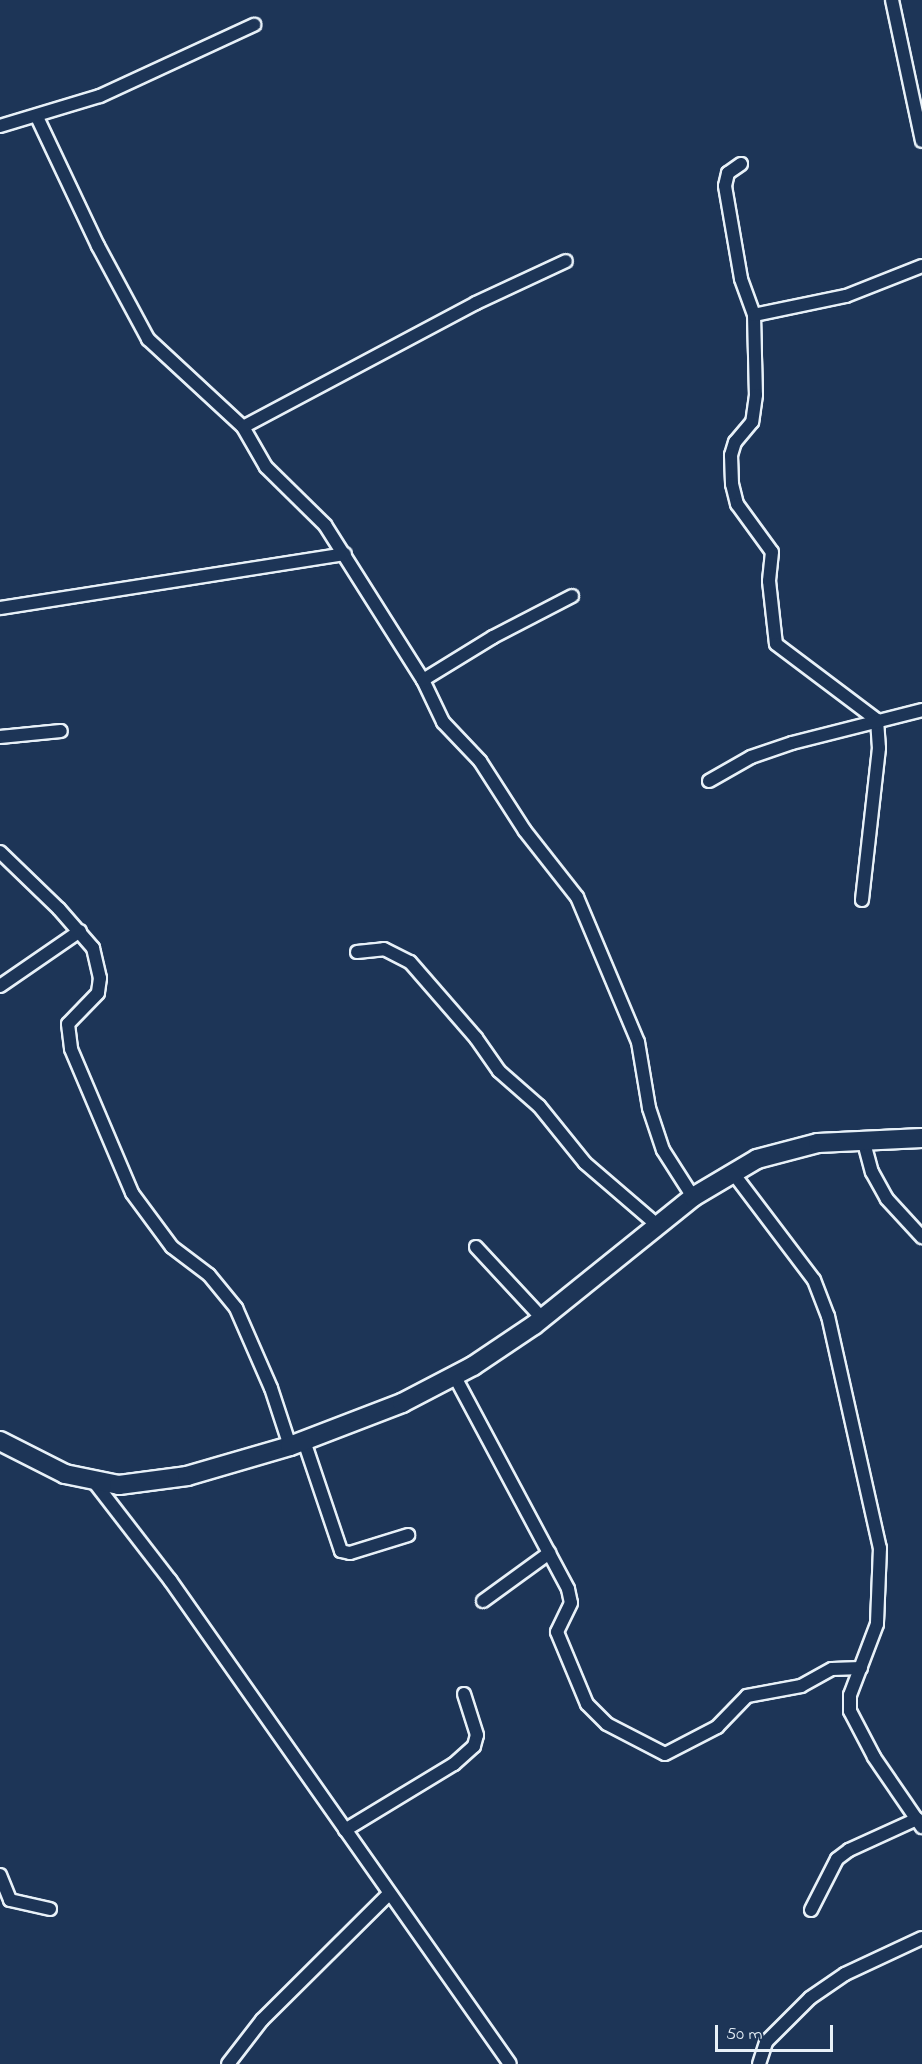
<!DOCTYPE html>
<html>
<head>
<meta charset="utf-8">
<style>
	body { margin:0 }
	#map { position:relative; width:922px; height:2064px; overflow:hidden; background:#1d3557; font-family:"Indie Flower",sans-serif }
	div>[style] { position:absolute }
	.roads { filter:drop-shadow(2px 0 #e8f1f8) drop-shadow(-2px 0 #e8f1f8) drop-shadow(0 2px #e8f1f8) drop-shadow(0 -2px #e8f1f8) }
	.street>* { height:12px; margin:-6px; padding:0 6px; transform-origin:6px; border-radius:6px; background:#1d3557 }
	.secondary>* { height:18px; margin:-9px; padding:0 9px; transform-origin:9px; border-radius:9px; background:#1d3557 }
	span { translate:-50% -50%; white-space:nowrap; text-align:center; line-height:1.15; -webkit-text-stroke:6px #1d3557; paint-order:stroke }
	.scale { position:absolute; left:715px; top:2025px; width:118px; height:27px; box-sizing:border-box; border:3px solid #e8f1f8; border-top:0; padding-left:8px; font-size:18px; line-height:21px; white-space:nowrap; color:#e8f1f8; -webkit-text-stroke:4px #1d3557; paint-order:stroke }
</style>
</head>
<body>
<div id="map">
	<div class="roads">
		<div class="street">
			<div style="left:892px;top:0;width:144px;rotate:78deg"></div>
			<div style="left:37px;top:117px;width:143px;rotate:64.7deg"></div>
			<div style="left:98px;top:246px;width:106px;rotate:61.7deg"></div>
			<div style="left:148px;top:339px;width:129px;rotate:42.8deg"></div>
			<div style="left:243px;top:427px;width:46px;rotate:60.1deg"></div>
			<div style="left:266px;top:467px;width:83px;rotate:44.5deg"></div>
			<div style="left:325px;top:525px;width:183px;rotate:57.7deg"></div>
			<div style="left:423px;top:680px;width:47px;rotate:64.5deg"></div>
			<div style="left:443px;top:722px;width:54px;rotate:46.5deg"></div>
			<div style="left:480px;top:761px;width:83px;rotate:57.3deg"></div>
			<div style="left:525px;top:831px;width:84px;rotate:51.8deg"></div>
			<div style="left:577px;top:897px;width:157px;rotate:67.2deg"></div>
			<div style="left:638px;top:1042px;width:67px;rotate:80.5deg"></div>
			<div style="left:649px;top:1108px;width:44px;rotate:71.6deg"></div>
			<div style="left:663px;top:1150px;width:56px;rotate:57.4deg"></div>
			<div style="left:0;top:126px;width:104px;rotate:-16.7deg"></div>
			<div style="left:100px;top:96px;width:170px;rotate:-24.8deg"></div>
			<div style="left:741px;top:164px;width:16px;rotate:145deg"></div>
			<div style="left:728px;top:173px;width:13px;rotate:103deg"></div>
			<div style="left:725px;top:186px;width:94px;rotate:80.2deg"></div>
			<div style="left:741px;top:279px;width:38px;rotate:70deg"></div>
			<div style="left:754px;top:315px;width:80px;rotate:88.6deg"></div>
			<div style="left:756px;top:395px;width:27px;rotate:98deg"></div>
			<div style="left:752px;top:422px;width:26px;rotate:130deg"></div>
			<div style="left:735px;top:442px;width:14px;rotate:107deg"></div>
			<div style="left:731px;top:455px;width:29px;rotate:88deg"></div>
			<div style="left:732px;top:484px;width:21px;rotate:76deg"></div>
			<div style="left:737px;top:504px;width:59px;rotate:53.9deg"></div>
			<div style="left:772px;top:552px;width:29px;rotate:96deg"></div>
			<div style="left:769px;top:581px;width:63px;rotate:83.7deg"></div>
			<div style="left:776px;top:644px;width:126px;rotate:37deg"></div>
			<div style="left:877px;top:720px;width:28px;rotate:86deg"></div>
			<div style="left:879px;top:748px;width:153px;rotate:96.4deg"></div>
			<div style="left:754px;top:315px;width:94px;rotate:-11.7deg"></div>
			<div style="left:846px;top:296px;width:82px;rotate:-21.5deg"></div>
			<div style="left:243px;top:427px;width:264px;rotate:-28deg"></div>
			<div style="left:476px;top:303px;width:99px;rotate:-25deg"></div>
			<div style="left:0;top:608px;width:349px;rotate:-8.9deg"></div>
			<div style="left:423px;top:680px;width:82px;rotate:-31.6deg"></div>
			<div style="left:493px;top:637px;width:89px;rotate:-27.4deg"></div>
			<div style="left:0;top:737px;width:61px;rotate:-5.6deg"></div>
			<div style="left:709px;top:781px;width:48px;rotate:-29.7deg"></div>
			<div style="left:751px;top:757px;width:43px;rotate:-18.9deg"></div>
			<div style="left:792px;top:743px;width:134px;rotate:-14.2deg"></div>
			<div style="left:0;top:852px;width:82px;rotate:44deg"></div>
			<div style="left:59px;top:909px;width:52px;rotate:48.9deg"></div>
			<div style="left:93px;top:948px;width:31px;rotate:77deg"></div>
			<div style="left:100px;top:978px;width:15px;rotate:98deg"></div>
			<div style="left:98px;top:993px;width:43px;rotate:134.1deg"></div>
			<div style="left:68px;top:1024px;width:25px;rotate:83deg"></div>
			<div style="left:71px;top:1049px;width:156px;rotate:67deg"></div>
			<div style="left:132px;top:1193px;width:67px;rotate:53.5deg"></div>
			<div style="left:172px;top:1247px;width:46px;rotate:37.1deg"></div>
			<div style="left:209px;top:1275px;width:43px;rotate:50.7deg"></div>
			<div style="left:236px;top:1308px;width:87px;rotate:66.4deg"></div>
			<div style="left:271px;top:1388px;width:61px;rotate:71.9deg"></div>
			<div style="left:357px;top:952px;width:27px;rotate:-6deg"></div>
			<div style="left:384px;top:949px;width:29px;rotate:27deg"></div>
			<div style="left:410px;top:962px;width:101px;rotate:49deg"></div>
			<div style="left:476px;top:1038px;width:40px;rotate:55.1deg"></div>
			<div style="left:499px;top:1071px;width:53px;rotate:41.2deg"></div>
			<div style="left:539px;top:1106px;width:73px;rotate:51.1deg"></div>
			<div style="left:585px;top:1163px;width:94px;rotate:40.7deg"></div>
			<div style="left:0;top:986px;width:97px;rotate:-34.5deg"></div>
			<div style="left:863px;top:1139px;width:34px;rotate:75deg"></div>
			<div style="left:872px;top:1172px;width:31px;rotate:61deg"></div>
			<div style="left:887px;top:1199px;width:52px;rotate:47.4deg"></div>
			<div style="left:733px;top:1173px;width:134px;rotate:52.9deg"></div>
			<div style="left:814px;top:1280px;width:39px;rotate:69deg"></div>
			<div style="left:828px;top:1316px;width:238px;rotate:77.4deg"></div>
			<div style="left:880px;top:1548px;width:76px;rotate:92.3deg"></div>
			<div style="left:877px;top:1624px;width:76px;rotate:110.8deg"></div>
			<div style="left:850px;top:1695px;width:16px;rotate:90deg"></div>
			<div style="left:850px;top:1711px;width:52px;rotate:62.4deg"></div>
			<div style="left:874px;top:1757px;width:85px;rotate:55.6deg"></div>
			<div style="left:476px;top:1247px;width:97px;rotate:47.1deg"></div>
			<div style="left:455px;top:1377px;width:240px;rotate:61.9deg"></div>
			<div style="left:568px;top:1589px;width:14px;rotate:78deg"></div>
			<div style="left:571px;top:1603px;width:32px;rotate:116deg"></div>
			<div style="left:557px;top:1632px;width:78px;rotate:67.4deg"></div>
			<div style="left:587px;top:1704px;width:28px;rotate:45deg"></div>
			<div style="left:607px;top:1724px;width:65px;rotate:27.3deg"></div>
			<div style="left:665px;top:1754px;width:59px;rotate:-27.4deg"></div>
			<div style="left:717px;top:1727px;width:43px;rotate:-45.9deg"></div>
			<div style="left:747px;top:1696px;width:55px;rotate:-10.5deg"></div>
			<div style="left:801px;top:1686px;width:35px;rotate:-29deg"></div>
			<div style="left:832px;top:1669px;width:29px;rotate:-2deg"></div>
			<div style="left:304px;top:1441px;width:116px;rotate:71.4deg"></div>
			<div style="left:341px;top:1551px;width:9px;rotate:13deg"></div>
			<div style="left:350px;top:1553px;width:61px;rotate:-17.2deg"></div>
			<div style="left:95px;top:1483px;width:123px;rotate:52.3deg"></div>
			<div style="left:170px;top:1580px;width:591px;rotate:54.91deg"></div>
			<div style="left:483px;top:1601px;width:82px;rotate:-36deg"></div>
			<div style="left:345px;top:1830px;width:127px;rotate:-31.2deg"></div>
			<div style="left:454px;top:1764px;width:27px;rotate:-42deg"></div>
			<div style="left:474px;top:1746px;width:11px;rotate:-75deg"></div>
			<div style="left:477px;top:1735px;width:43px;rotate:-107.6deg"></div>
			<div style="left:0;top:1875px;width:27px;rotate:68deg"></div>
			<div style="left:10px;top:1900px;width:41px;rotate:12.7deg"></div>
			<div style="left:811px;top:1910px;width:57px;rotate:-63deg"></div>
			<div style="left:837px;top:1859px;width:15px;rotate:-37deg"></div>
			<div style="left:849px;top:1850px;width:75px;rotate:-24.5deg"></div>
			<div style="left:228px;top:2064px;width:56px;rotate:-52.3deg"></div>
			<div style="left:262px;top:2020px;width:179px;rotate:-44.8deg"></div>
			<div style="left:759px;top:2064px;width:23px;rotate:-72deg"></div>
			<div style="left:766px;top:2042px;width:62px;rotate:-45deg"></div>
			<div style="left:810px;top:1998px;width:42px;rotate:-34.4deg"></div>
			<div style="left:845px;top:1974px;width:85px;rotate:-25.1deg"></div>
		</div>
		<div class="secondary">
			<div style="left:0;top:1441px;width:73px;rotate:26.9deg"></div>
			<div style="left:65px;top:1474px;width:55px;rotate:11.5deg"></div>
			<div style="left:119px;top:1485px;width:69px;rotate:-7.5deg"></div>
			<div style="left:187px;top:1476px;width:107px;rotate:-16.2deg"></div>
			<div style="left:290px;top:1446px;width:120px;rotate:-21deg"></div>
			<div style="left:402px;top:1403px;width:80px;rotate:-27.5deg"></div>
			<div style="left:473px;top:1366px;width:73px;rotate:-33.9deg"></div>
			<div style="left:534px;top:1325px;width:204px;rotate:-38.8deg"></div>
			<div style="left:693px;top:1197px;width:74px;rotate:-30.7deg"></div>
			<div style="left:757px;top:1159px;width:63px;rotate:-14.7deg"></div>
			<div style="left:818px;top:1143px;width:104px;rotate:-2.8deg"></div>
		</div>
	</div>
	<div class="scale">50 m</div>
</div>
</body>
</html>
